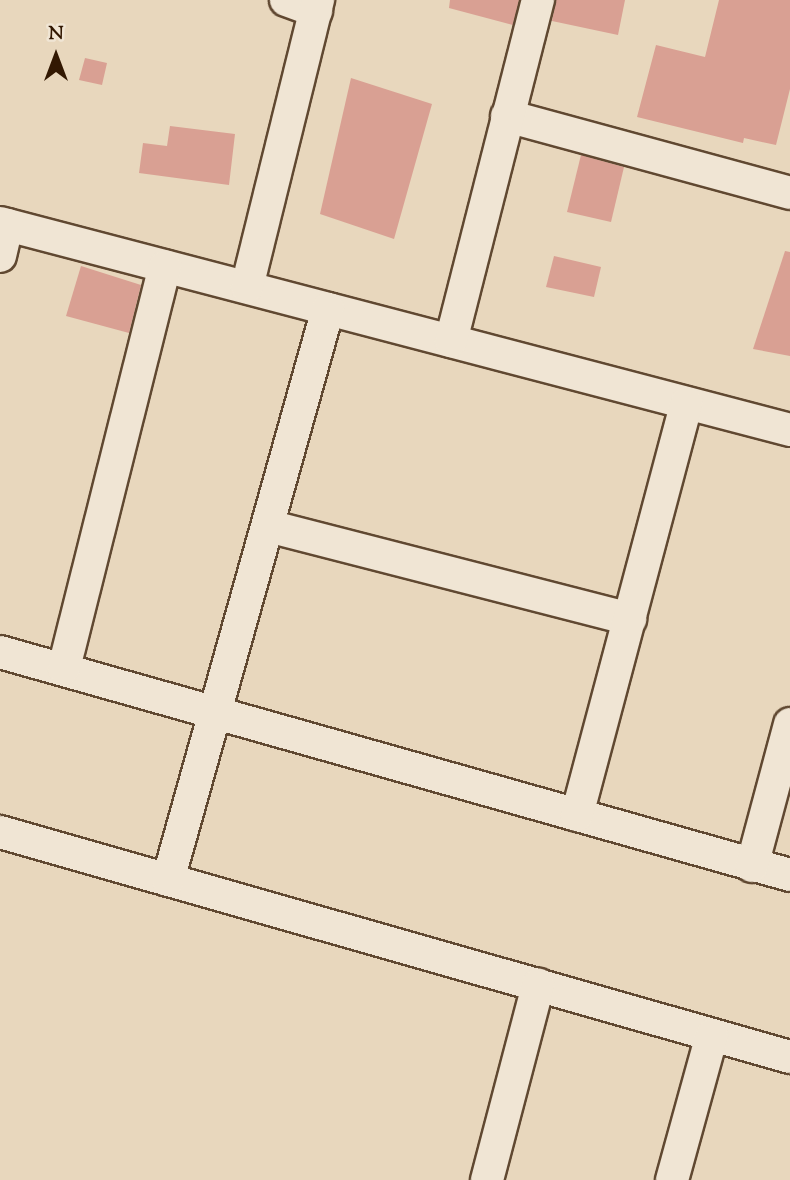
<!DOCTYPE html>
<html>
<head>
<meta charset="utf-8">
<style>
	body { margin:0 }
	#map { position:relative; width:790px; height:1180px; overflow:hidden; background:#e8d7bd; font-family:"Sorts Mill Goudy",serif }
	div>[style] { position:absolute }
	.building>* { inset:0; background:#d9a093 }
	.roads { filter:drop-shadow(2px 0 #604831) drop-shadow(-2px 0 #604831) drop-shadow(0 2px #604831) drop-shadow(0 -2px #604831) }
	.street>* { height:32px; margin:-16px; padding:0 16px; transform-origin:16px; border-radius:16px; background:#f0e5d4 }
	span { translate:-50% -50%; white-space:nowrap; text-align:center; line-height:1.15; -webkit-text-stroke:5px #f0e5d4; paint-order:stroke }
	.north { position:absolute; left:21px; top:21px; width:70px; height:70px; -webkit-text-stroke:5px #f0e5d4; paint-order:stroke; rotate:0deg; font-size:19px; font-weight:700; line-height:28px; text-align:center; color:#321802 }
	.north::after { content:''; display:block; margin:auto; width:24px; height:32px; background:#321802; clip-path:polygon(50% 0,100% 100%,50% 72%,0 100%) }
</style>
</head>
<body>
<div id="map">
	<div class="building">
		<div style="clip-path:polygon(450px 0,519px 0,513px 25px,449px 8px)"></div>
		<div style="clip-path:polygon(556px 0,625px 0,618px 35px,552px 21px)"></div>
		<div style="clip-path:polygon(719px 0,790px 0,790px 89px,776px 145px,744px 138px,743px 143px,637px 117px,656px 45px,705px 57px)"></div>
		<div style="clip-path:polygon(85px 58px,107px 63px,102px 85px,79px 80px)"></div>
		<div style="clip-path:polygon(351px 78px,432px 104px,394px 239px,320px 214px)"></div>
		<div style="clip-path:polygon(170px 126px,235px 134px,229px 185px,139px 173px,143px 143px,167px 146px)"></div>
		<div style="clip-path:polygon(581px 155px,624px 167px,611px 222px,567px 212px)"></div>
		<div style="clip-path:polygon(785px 251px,790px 252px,790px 356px,753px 349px)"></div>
		<div style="clip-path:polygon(554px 256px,601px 267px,594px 297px,546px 287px)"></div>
		<div style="clip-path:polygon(81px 266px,141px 285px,129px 333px,66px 316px)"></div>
	</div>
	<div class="roads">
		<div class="street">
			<div style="left:286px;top:0;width:32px;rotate:20deg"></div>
			<div style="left:507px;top:116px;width:293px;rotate:15.2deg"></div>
			<div style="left:0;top:223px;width:817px;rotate:14.68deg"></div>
			<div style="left:0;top:256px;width:32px;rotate:-77deg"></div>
			<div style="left:247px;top:287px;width:296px;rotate:-76.1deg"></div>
			<div style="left:451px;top:341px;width:352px;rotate:-75.7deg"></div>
			<div style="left:268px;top:526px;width:374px;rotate:14.4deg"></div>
			<div style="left:0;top:652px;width:821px;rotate:15.76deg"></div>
			<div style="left:64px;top:668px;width:414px;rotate:-75.9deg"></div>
			<div style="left:577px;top:815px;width:426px;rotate:-75.1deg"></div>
			<div style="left:0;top:832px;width:821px;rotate:15.9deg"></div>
			<div style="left:752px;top:866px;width:147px;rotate:-75deg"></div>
			<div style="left:168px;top:880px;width:593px;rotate:-74.35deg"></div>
			<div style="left:487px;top:1180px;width:202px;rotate:-75.3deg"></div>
			<div style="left:672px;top:1180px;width:150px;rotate:-74.6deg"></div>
		</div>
	</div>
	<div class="north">N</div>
</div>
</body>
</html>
